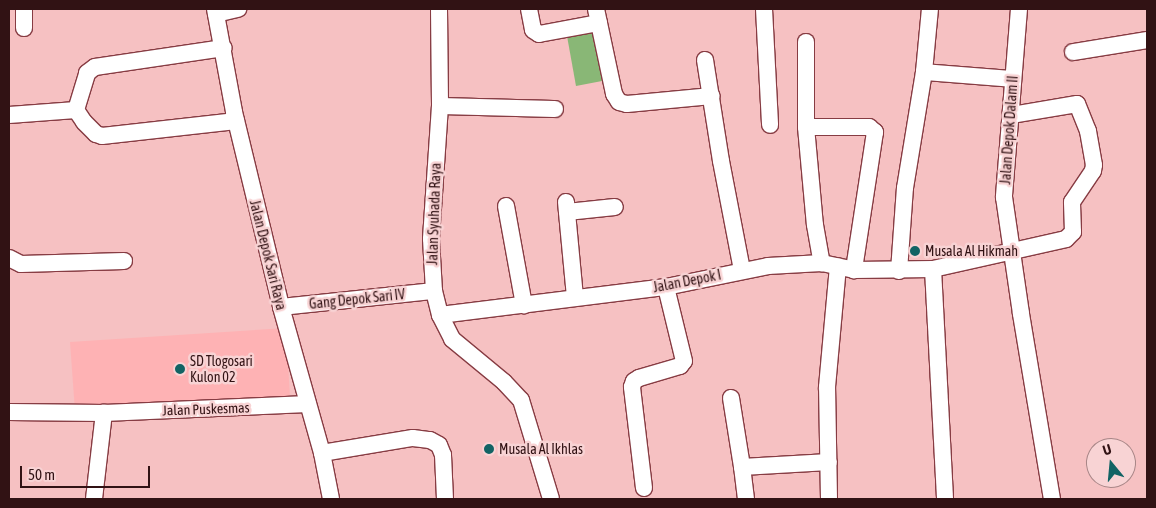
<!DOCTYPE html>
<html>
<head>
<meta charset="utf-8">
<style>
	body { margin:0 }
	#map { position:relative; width:1156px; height:508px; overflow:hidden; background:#f6c1c2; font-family:"Asap Condensed",sans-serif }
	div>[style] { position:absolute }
	.built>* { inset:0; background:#feb2b4 }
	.green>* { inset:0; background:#89b776 }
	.roads { filter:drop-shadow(1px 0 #873c43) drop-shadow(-1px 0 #873c43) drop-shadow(0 1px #873c43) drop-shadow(0 -1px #873c43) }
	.minor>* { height:16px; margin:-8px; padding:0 8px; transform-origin:8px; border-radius:8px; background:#fff }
	.dots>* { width:14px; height:14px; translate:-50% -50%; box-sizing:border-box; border:2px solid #f8d3d4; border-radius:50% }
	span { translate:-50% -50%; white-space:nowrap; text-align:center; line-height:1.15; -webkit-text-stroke:5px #f8d3d4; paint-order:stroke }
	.street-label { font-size:14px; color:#311214 }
	.poi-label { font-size:14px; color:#311214 }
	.left { translate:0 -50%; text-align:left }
	.frame { position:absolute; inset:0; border:10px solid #311214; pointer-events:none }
	.north { position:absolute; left:1086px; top:438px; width:50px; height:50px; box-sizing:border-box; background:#f8d3d4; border:1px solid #a88687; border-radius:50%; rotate:343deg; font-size:14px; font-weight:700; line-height:20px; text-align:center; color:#311214 }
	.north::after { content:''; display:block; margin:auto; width:18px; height:22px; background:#126364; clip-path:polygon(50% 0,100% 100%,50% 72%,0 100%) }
	.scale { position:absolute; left:20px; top:466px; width:130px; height:22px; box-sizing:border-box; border:2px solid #311214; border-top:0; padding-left:6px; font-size:15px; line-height:18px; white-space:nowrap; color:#311214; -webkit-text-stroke:4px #f8d3d4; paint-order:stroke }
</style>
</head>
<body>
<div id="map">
	<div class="built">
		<div style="clip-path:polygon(286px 328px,290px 397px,75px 411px,70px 342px)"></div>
	</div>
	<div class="green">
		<div style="clip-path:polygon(594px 32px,602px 81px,576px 86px,567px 36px)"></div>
	</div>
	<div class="roads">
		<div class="minor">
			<div style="left:24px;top:9px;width:19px;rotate:90deg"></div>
			<div style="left:215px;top:9px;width:105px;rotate:79.5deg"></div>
			<div style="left:234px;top:112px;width:201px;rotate:76.4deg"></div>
			<div style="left:281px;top:307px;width:152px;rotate:74.3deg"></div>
			<div style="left:322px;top:453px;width:47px;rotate:78.9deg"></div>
			<div style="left:439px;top:9px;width:97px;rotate:89.4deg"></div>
			<div style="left:440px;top:106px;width:133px;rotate:93.9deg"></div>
			<div style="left:431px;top:239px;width:52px;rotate:86.7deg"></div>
			<div style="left:434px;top:291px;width:25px;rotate:76deg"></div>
			<div style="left:440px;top:315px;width:27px;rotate:63deg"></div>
			<div style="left:452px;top:339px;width:67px;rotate:39.6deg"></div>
			<div style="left:504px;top:382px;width:25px;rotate:47deg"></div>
			<div style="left:521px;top:400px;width:103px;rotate:73.1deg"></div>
			<div style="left:529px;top:9px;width:21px;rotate:79deg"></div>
			<div style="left:533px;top:30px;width:7px;rotate:34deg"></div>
			<div style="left:539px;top:34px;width:61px;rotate:-10.4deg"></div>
			<div style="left:596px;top:9px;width:87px;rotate:78deg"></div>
			<div style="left:614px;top:94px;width:9px;rotate:58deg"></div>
			<div style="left:619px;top:102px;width:8px;rotate:14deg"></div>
			<div style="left:627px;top:104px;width:85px;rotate:-5.4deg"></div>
			<div style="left:764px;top:9px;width:116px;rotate:87deg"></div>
			<div style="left:1019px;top:9px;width:189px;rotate:94.6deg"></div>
			<div style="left:1004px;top:197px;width:118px;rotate:81.7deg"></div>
			<div style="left:1021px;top:314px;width:188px;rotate:80.5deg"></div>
			<div style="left:216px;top:14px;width:23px;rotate:-13deg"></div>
			<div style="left:806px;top:42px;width:85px;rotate:90deg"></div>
			<div style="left:806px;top:127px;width:98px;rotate:84.8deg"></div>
			<div style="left:815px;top:225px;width:39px;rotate:80deg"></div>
			<div style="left:1073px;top:52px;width:75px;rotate:-9.2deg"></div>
			<div style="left:705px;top:60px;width:102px;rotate:81deg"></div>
			<div style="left:721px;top:161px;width:111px;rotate:79.1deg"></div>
			<div style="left:924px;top:72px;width:63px;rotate:-84.6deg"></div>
			<div style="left:440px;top:106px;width:115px;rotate:1.5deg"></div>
			<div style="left:76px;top:110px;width:39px;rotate:-73deg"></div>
			<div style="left:87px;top:73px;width:10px;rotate:-37deg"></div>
			<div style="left:95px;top:67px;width:130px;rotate:-8.4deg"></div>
			<div style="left:9px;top:115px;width:67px;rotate:-4.3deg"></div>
			<div style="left:76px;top:110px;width:14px;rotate:56deg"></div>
			<div style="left:84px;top:122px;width:17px;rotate:45deg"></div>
			<div style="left:96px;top:134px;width:6px;rotate:18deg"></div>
			<div style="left:102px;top:136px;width:135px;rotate:-6.4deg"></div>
			<div style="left:806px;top:127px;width:63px"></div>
			<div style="left:869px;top:127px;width:8px;rotate:40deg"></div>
			<div style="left:875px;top:132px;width:140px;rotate:98.7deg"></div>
			<div style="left:566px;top:202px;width:95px;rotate:84.6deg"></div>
			<div style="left:506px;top:206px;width:101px;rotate:79.7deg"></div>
			<div style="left:567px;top:212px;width:48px;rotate:-5.9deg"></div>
			<div style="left:9px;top:258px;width:13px;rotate:27deg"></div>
			<div style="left:21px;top:264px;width:103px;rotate:-1.7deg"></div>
			<div style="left:933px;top:269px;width:230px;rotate:87deg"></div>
			<div style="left:899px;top:271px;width:83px;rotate:-85.9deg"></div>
			<div style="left:905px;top:188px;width:118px;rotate:-80.7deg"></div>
			<div style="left:924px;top:72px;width:89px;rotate:4.5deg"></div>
			<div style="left:281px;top:307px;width:154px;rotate:-6deg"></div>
			<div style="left:440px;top:315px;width:228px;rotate:-7.1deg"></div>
			<div style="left:666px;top:287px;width:104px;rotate:-11.6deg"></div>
			<div style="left:768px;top:266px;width:54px;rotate:-3.2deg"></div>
			<div style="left:822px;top:263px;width:33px;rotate:12deg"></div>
			<div style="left:854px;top:270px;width:79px;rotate:-0.7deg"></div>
			<div style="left:933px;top:269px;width:136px;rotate:-12.7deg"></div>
			<div style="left:1066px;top:239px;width:10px;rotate:-45deg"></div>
			<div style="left:1073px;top:232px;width:30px;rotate:-92deg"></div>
			<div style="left:1072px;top:202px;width:37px;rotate:-56deg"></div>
			<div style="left:1093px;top:171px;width:6px;rotate:-81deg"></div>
			<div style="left:1094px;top:165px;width:35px;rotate:-100deg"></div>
			<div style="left:1088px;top:131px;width:29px;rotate:-112deg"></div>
			<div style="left:1077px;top:104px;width:67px;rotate:170.5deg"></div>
			<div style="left:731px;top:398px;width:70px;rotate:80.9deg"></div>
			<div style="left:9px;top:412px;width:95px;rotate:0.6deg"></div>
			<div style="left:104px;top:413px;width:204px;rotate:-2.5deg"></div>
			<div style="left:322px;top:453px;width:92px;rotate:-9.4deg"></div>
			<div style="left:413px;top:438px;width:17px;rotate:7deg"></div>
			<div style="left:430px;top:440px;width:10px;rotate:29deg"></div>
			<div style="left:439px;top:445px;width:11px;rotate:68deg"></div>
			<div style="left:443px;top:455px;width:44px;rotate:87.4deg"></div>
			<div style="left:644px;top:488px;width:102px;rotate:-96.8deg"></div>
			<div style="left:632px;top:387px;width:6px;rotate:-72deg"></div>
			<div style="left:634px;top:381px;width:6px;rotate:-31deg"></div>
			<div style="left:639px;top:378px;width:43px;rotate:-16.3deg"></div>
			<div style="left:680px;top:366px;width:6px;rotate:-51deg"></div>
			<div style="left:684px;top:361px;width:76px;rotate:-103.7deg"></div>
			<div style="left:94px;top:499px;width:87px;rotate:-83.4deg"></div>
			<div style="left:746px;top:499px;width:32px;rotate:-97deg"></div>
			<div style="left:742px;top:467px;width:87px;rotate:-3.3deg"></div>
			<div style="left:829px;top:499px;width:112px;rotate:-91deg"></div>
			<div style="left:827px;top:387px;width:121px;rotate:-84.8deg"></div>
		</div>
	</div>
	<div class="dots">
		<div style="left:915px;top:251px;background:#126364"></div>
		<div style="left:180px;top:369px;background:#126364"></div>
		<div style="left:489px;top:449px;background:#126364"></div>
	</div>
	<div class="street-label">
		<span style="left:1009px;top:130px;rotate:-86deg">Jalan Depok Dalam II</span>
		<span style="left:434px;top:214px;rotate:-88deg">Jalan Syuhada Raya</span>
		<span style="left:268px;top:255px;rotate:76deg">Jalan Depok Sari Raya</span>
		<span style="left:687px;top:281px;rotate:-11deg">Jalan Depok I</span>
		<span style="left:357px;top:299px;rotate:-6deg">Gang Depok Sari IV</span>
		<span style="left:206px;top:409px;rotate:-2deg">Jalan Puskesmas</span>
	</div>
	<div class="poi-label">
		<span class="left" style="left:925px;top:251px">Musala Al Hikmah</span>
		<span class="left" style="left:190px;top:369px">SD Tlogosari<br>Kulon 02</span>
		<span class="left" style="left:499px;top:449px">Musala Al Ikhlas</span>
	</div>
	<div class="frame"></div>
	<div class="north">U</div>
	<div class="scale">50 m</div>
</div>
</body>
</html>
